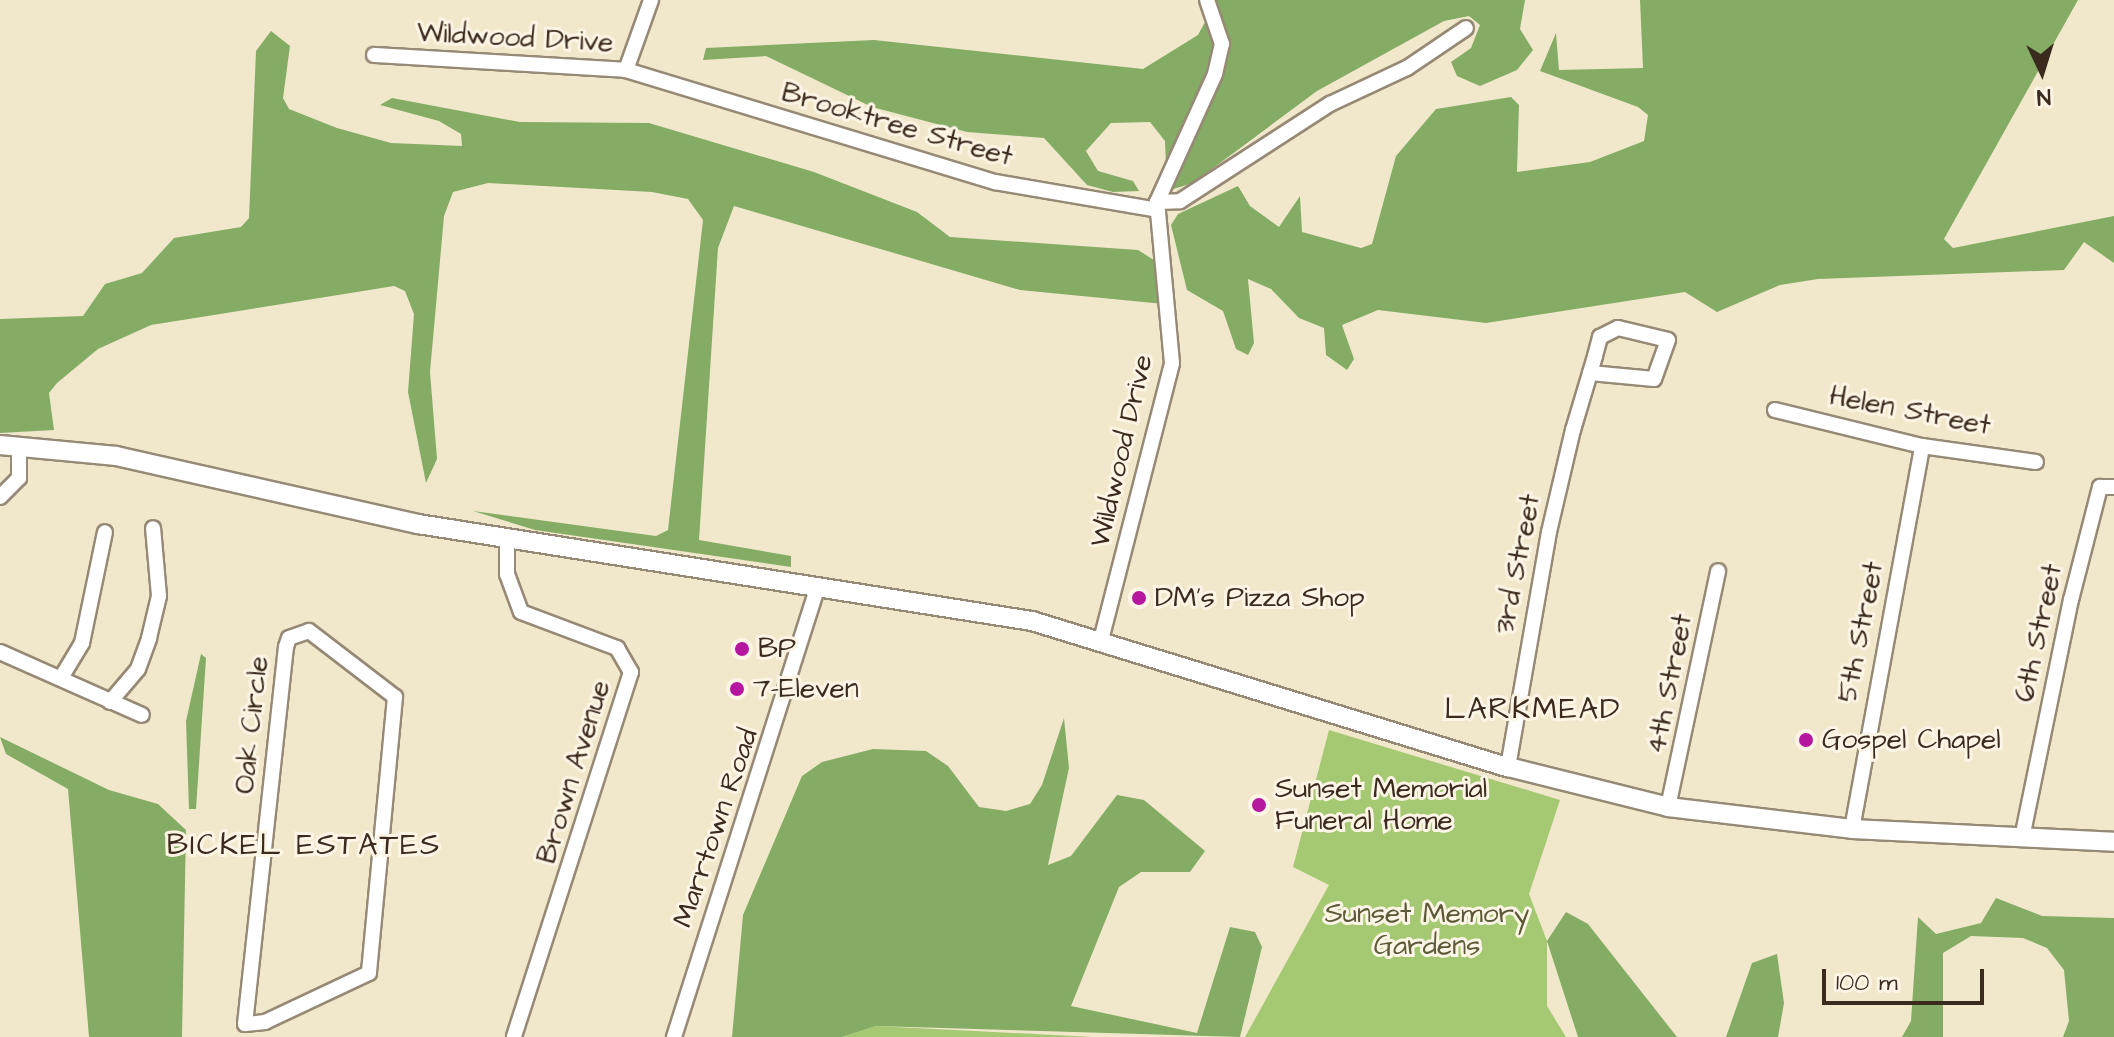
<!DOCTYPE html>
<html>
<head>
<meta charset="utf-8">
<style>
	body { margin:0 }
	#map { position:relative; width:2114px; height:1037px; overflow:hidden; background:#f1e8cc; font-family:"Architects Daughter",sans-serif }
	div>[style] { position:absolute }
	.green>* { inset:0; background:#a5c872 }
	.forest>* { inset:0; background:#84ac64 }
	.roads { filter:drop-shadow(2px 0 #968975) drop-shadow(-2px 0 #968975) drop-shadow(0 2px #968975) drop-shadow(0 -2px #968975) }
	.minor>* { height:14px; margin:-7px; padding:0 7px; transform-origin:7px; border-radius:7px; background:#fff }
	.major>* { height:18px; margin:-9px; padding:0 9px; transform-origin:9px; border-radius:9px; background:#fff }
	.dots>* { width:22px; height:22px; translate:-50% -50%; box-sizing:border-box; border:4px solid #fcf5e5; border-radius:50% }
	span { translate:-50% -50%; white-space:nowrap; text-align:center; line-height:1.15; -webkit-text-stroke:6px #fcf5e5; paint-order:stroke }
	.street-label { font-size:28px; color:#3b2a1e }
	.poi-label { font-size:28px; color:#3b2a1e }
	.left { translate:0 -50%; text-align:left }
	.park-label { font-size:28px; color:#5b5937 }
	.neighbourhood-label { font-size:30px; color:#3b2a1e; letter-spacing:2px }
	.north { position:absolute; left:2002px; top:32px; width:80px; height:80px; -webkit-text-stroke:6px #fcf5e5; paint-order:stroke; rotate:176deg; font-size:22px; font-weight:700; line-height:32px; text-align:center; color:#3b2a1e }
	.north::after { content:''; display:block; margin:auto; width:28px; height:36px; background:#3b2a1e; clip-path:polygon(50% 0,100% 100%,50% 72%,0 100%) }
	.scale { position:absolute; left:1822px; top:969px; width:162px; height:36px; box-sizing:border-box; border:4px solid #3b2a1e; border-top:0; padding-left:10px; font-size:24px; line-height:28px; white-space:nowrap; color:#3b2a1e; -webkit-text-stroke:6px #fcf5e5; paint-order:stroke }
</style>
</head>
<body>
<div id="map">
	<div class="green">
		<div style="clip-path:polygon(1329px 730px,1560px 800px,1529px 894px,1547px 941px,1547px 1006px,1566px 1037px,1245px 1037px,1329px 885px,1293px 867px)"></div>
		<div style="clip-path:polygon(876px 1026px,1093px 1037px,842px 1037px)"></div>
	</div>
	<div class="forest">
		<div style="clip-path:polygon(1217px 0,1525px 0,1520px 29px,1533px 50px,1517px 70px,1480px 86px,1457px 76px,1451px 62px,1471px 48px,1480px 25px,1469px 16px,1444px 21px,1317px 91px,1193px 183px,1167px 191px,1165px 141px,1150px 122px,1111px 123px,1086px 151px,1098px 171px,1133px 181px,1139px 191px,1113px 192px,1087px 185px,1044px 138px,967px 132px,872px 107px,766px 56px,703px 60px,706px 48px,874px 40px,1143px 69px,1198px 35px)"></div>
		<div style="clip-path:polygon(1640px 0,2078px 0,1944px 239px,1953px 248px,2114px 216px,2114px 263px,2084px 242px,2064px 270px,1818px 279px,1780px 285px,1717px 312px,1685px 292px,1486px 323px,1378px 310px,1342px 325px,1354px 359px,1347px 370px,1326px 355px,1324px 328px,1299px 318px,1271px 289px,1248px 279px,1254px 343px,1248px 355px,1236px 349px,1223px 311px,1187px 290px,1171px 225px,1178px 214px,1238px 186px,1250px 206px,1279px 227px,1300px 196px,1302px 232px,1361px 248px,1372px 244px,1396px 156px,1436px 109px,1511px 97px,1519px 105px,1517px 172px,1590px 162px,1644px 141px,1648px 115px,1638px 107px,1540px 71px,1556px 33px,1559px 70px,1643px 68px)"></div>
		<div style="clip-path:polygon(271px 31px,290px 46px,283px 98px,289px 109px,337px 128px,391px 143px,462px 146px,461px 134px,439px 121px,380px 105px,392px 98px,520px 122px,649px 123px,814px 172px,917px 212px,950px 237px,1138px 250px,1157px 262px,1164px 304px,1020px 290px,734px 206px,718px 248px,699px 540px,791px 556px,791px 567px,535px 530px,473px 511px,656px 536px,668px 530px,703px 220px,688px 199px,652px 192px,488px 183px,453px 192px,444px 216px,430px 372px,437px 459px,426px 483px,408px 392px,414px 314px,405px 291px,394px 286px,151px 325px,98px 349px,57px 383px,49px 393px,54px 430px,0 433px,0 319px,83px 316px,105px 284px,142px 273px,174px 238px,241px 227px,249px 218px,256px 51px)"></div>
		<div style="clip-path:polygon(201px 654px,206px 658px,196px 809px,189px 809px,186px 721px)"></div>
		<div style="clip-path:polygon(1064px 718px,1069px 768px,1048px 865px,1071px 856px,1117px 795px,1144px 800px,1205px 851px,1190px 872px,1141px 872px,1119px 887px,1071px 1006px,1197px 1033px,1230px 927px,1255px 932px,1262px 947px,1240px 1037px,876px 1026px,842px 1037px,732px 1037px,743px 915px,802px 776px,822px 762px,873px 749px,926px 751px,948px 766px,979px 807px,1006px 811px,1030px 804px,1042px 785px)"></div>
		<div style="clip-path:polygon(0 737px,109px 790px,158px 804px,186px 830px,182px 1037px,89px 1037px,68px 789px,6px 754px)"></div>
		<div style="clip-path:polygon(1996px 898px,2042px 916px,2114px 918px,2114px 1037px,2063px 1037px,2069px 1021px,2064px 970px,2047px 948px,2023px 938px,1971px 936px,1943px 953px,1943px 1037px,1902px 1037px,1911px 1021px,1918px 917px,1936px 934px,1981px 923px)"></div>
		<div style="clip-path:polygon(1566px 912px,1588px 924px,1677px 1037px,1578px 1037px,1547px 941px)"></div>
		<div style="clip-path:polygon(1777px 954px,1784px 1003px,1778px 1037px,1726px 1037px,1752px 963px)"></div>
	</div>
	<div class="roads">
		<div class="minor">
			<div style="left:374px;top:55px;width:252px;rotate:3.4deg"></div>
			<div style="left:626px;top:70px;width:386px;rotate:16.9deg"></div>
			<div style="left:995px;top:182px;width:165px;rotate:9.7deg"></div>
			<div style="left:626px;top:70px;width:74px;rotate:-70.3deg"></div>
			<div style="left:1157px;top:202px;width:23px;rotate:-2deg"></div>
			<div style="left:1180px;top:201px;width:179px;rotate:-32.9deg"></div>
			<div style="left:1330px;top:104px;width:85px;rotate:-25.1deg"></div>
			<div style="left:1407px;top:68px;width:71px;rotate:-34.1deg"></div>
			<div style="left:1775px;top:410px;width:151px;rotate:13.8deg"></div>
			<div style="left:1922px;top:446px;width:115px;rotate:8deg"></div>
			<div style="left:0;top:497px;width:27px;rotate:-45deg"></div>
			<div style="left:19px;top:478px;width:33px;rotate:-90deg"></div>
			<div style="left:507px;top:539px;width:35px;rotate:90deg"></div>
			<div style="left:507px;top:574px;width:40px;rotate:69.8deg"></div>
			<div style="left:521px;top:612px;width:103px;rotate:20.6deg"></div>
			<div style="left:617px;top:648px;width:28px;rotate:60deg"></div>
			<div style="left:631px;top:672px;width:383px;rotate:107.8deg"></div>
			<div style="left:309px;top:631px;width:108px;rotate:37.5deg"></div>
			<div style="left:395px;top:697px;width:277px;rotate:95.4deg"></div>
			<div style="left:369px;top:973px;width:115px;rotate:154.8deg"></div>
			<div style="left:265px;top:1022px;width:20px;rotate:174deg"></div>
			<div style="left:245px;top:1024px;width:379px;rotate:-83.8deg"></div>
			<div style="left:286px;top:647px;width:9px;rotate:-72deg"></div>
			<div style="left:289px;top:638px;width:21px;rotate:-19deg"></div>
			<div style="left:1101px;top:640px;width:286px;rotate:-75.6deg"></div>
			<div style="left:1172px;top:363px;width:162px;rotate:-95.3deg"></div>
			<div style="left:1157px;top:202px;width:141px;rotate:-65.6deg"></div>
			<div style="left:1215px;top:74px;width:31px;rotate:-77deg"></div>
			<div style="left:1222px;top:44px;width:46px;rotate:-108.8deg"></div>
			<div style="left:0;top:652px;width:155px;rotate:23.9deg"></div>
			<div style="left:61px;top:678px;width:41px;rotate:-59deg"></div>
			<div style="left:82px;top:643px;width:113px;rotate:-78.3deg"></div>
			<div style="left:110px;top:702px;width:43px;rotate:-49.7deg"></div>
			<div style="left:138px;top:669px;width:33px;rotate:-70deg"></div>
			<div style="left:149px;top:638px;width:43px;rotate:-76.6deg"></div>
			<div style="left:159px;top:596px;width:68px;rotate:-95deg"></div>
			<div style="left:1508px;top:767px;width:239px;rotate:-80.1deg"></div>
			<div style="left:1549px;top:532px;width:105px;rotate:-76.8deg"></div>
			<div style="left:1573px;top:430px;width:77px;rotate:-73.4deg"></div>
			<div style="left:1595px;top:356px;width:20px;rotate:-75deg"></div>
			<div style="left:1600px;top:337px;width:20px;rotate:-27deg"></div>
			<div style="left:1618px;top:328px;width:51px;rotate:13.5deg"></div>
			<div style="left:1668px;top:340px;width:41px;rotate:109.7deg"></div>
			<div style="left:1654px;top:379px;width:64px;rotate:-174.6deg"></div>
			<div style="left:1668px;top:807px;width:241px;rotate:-78deg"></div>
			<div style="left:1852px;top:829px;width:389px;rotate:-79.6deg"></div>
			<div style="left:2022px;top:838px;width:243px;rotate:-78.4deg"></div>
			<div style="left:2071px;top:600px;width:117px;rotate:-75.6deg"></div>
			<div style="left:2100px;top:487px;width:14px"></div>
			<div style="left:674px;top:1037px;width:470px;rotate:-72.3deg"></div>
		</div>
		<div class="major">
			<div style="left:0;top:445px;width:117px;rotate:5.4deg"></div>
			<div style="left:116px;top:456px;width:310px;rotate:12.7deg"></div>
			<div style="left:418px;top:524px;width:622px;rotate:8.98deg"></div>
			<div style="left:1032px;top:621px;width:498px;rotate:17.1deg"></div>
			<div style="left:1508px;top:767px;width:165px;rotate:14deg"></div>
			<div style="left:1668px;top:807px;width:185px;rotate:6.8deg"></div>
			<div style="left:1852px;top:829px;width:262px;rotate:2.8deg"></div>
		</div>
	</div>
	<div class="dots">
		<div style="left:1139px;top:598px;background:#b5179e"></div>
		<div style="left:742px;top:649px;background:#b5179e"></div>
		<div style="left:737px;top:689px;background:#b5179e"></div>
		<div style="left:1806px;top:740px;background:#b5179e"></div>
		<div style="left:1259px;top:805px;background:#b5179e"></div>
	</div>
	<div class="street-label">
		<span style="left:515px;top:38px;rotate:3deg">Wildwood Drive</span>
		<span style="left:897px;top:125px;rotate:16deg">Brooktree Street</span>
		<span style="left:1910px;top:411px;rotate:11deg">Helen Street</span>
		<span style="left:1122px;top:451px;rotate:-77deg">Wildwood Drive</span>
		<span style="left:1518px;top:564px;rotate:-79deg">3rd Street</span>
		<span style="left:1861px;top:632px;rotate:-79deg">5th Street</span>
		<span style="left:2039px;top:633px;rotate:-78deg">6th Street</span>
		<span style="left:1670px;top:684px;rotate:-79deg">4th Street</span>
		<span style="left:252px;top:725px;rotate:-84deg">Oak Circle</span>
		<span style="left:574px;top:772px;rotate:-73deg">Brown Avenue</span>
		<span style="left:716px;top:828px;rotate:-71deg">Marrtown Road</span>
	</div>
	<div class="poi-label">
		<span class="left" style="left:1155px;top:598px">DM's Pizza Shop</span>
		<span class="left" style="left:758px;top:649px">BP</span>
		<span class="left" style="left:753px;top:689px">7-Eleven</span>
		<span class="left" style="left:1822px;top:740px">Gospel Chapel</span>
		<span class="left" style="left:1275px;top:805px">Sunset Memorial<br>Funeral Home</span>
	</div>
	<div class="park-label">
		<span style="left:1427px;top:930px">Sunset Memory<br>Gardens</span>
	</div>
	<div class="neighbourhood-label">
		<span style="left:1533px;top:709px">LARKMEAD</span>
		<span style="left:304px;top:845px">BICKEL ESTATES</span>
	</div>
	<div class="north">N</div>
	<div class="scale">100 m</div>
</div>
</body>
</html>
